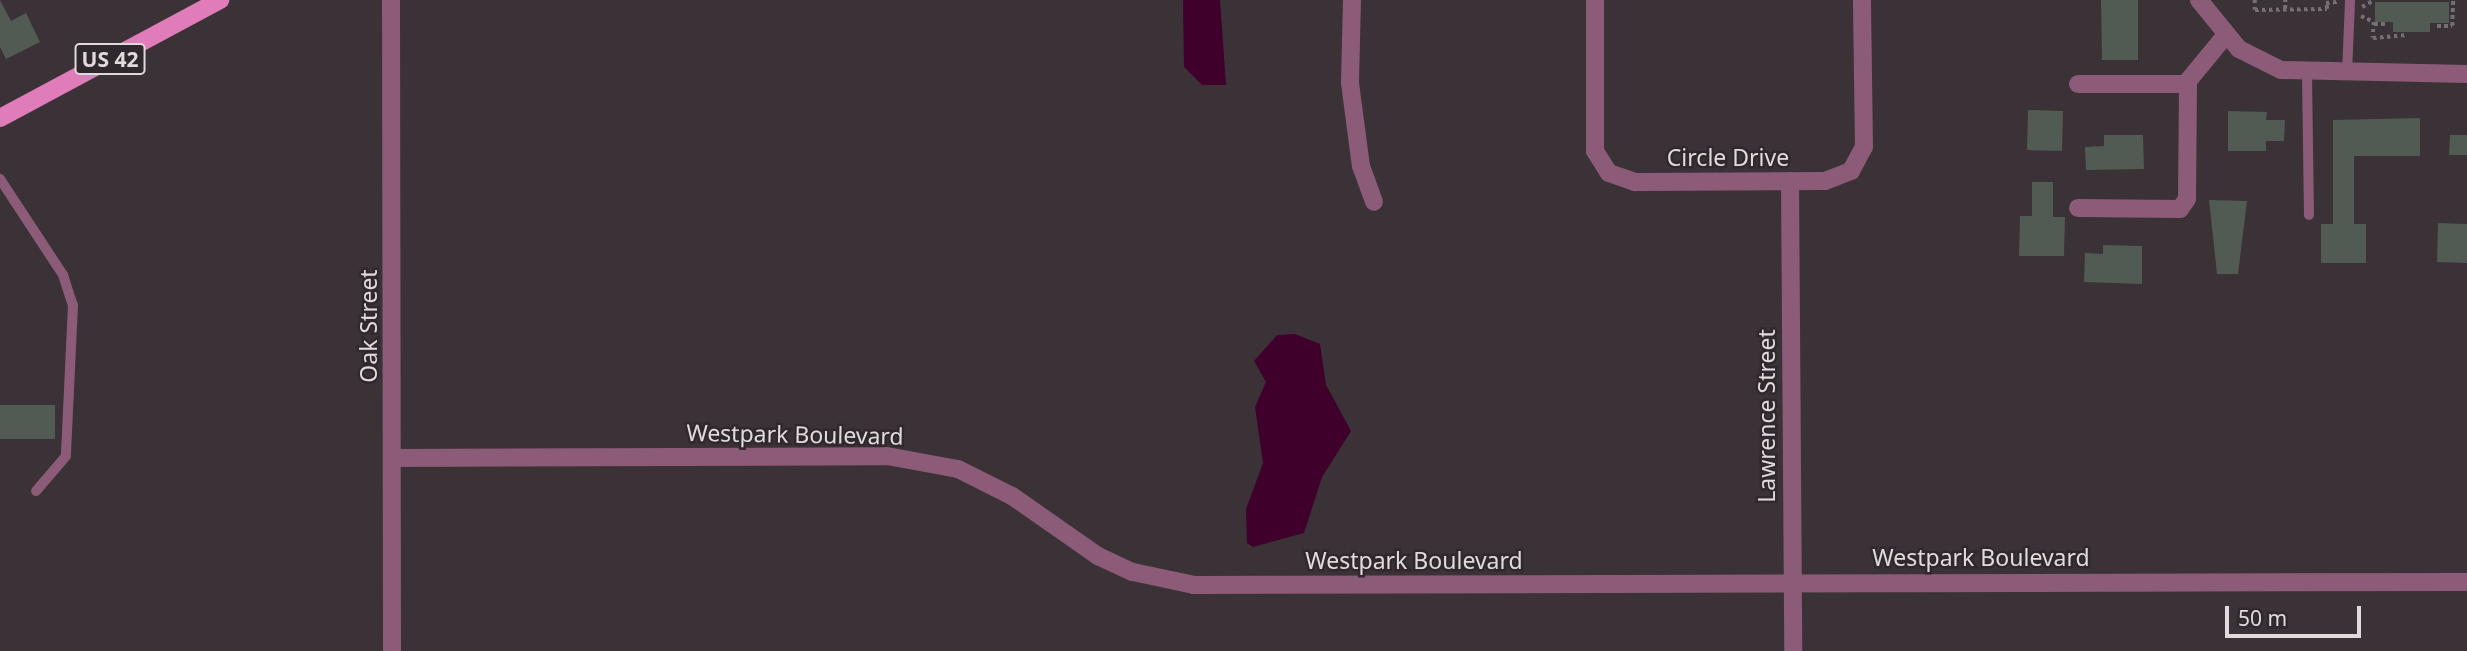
<!DOCTYPE html>
<style>
body{margin:0}
#map{position:relative;width:2467px;height:651px;overflow:hidden;background:#3a3236;font-family:"Noto Sans",sans-serif}
div>[style]{position:absolute}
.water>*{inset:0;background:#3f002c}
.building>*{inset:0;background:#525a54}
.path>*{height:3.5px;margin-top:-1.75px;transform-origin:0;background:repeating-linear-gradient(90deg,#766f72 0 3.5px,transparent 0 7px)}
.lane>*{height:10px;margin:-5px;padding:0 5px;transform-origin:5px;border-radius:5px;background:#8c5b77}
.street>*{height:18px;margin:-9px;padding:0 9px;transform-origin:9px;border-radius:9px;background:#8c5b77}
.primary>*{height:18px;margin:-9px;padding:0 9px;transform-origin:9px;border-radius:9px;background:#e07cb9}
span{translate:-50% -50%;white-space:nowrap;text-align:center;line-height:1.15;-webkit-text-stroke:5px #30282c;paint-order:stroke}
.shield-label span{padding:2px 5px;background:#30282c;border:2px solid;border-radius:5px;-webkit-text-stroke-width:0}
.shield-label{font-size:21px;color:#e0dadd;font-weight:700}
.street-label{font-size:23px;color:#e0dadd}
.scale{position:absolute;left:2225px;top:606px;width:136px;height:32px;box-sizing:border-box;border:4px solid #e0dadd;border-top:0;padding-left:9px;font-size:21px;line-height:24px;white-space:nowrap;color:#e0dadd;-webkit-text-stroke:5px #30282c;paint-order:stroke}
</style>
<div id="map">
<div class="water">
<div style="clip-path:polygon(1183px 0,1220px 0,1226px 85px,1202px 85px,1184px 67px)"></div>
<div style="clip-path:polygon(1277px 335px,1295px 334px,1320px 344px,1326px 385px,1351px 431px,1322px 477px,1304px 533px,1253px 547px,1247px 543px,1246px 509px,1263px 463px,1255px 407px,1266px 382px,1254px 361px)"></div>
</div>
<div class="building">
<div style="clip-path:polygon(0 0,11px 21px,26px 13px,40px 42px,6px 59px,0 47px)"></div>
<div style="clip-path:polygon(2101px 0,2138px 0,2138px 60px,2102px 60px)"></div>
<div style="clip-path:polygon(2375px 2px,2449px 2px,2449px 23px,2430px 23px,2430px 32px,2393px 32px,2393px 22px,2375px 22px)"></div>
<div style="clip-path:polygon(2028px 110px,2063px 111px,2062px 151px,2027px 150px)"></div>
<div style="clip-path:polygon(2228px 111px,2267px 112px,2266px 120px,2285px 120px,2284px 141px,2266px 141px,2266px 151px,2228px 151px)"></div>
<div style="clip-path:polygon(2420px 118px,2420px 156px,2354px 156px,2354px 224px,2366px 224px,2366px 263px,2321px 263px,2321px 224px,2333px 224px,2333px 120px)"></div>
<div style="clip-path:polygon(2104px 135px,2143px 135px,2144px 169px,2086px 170px,2085px 147px,2104px 146px)"></div>
<div style="clip-path:polygon(2450px 135px,2467px 135px,2467px 155px,2449px 155px)"></div>
<div style="clip-path:polygon(2032px 182px,2053px 182px,2053px 217px,2065px 217px,2064px 256px,2019px 256px,2020px 216px,2032px 216px)"></div>
<div style="clip-path:polygon(2209px 200px,2247px 201px,2238px 274px,2217px 274px)"></div>
<div style="clip-path:polygon(2438px 223px,2467px 224px,2467px 263px,2437px 262px)"></div>
<div style="clip-path:polygon(2103px 245px,2142px 246px,2142px 284px,2084px 282px,2085px 253px,2103px 254px)"></div>
<div style="clip-path:polygon(0 405px,55px 405px,55px 439px,0 439px)"></div>
</div>
<div class="path">
<div style="left:2255px;top:0;width:10px;rotate:90deg"></div>
<div style="left:2255px;top:10px;width:72px;rotate:-0.8deg"></div>
<div style="left:2327px;top:9px;width:6px;rotate:-99deg"></div>
<div style="left:2326px;top:3px;width:11px;rotate:-5deg"></div>
<div style="left:2362px;top:7px;width:14px;rotate:-30deg"></div>
<div style="left:2285px;top:9px;width:9px;rotate:-90deg"></div>
<div style="left:2361px;top:16px;width:14px;rotate:25deg"></div>
<div style="left:2374px;top:22px;width:16px;rotate:94deg"></div>
<div style="left:2373px;top:38px;width:34px;rotate:-5deg"></div>
<div style="left:2374px;top:24px;width:13px"></div>
<div style="left:2437px;top:26px;width:15px"></div>
<div style="left:2452px;top:26px;width:26px;rotate:-88deg"></div>
</div>
<div class="lane">
<div style="left:2347px;top:73px;width:73px;rotate:-87.6deg"></div>
<div style="left:2307px;top:74px;width:141px;rotate:89.2deg"></div>
<div style="left:0;top:179px;width:115px;rotate:56.7deg"></div>
<div style="left:63px;top:275px;width:32px;rotate:72deg"></div>
<div style="left:73px;top:305px;width:151px;rotate:92.7deg"></div>
<div style="left:66px;top:456px;width:46px;rotate:130.6deg"></div>
</div>
<div class="street">
<div style="left:391px;top:0;width:651px;rotate:89.91deg"></div>
<div style="left:1352px;top:0;width:83px;rotate:91.4deg"></div>
<div style="left:1350px;top:83px;width:84px;rotate:82.5deg"></div>
<div style="left:1361px;top:166px;width:38px;rotate:70deg"></div>
<div style="left:1595px;top:0;width:151px;rotate:90deg"></div>
<div style="left:1595px;top:151px;width:26px;rotate:58deg"></div>
<div style="left:1609px;top:173px;width:28px;rotate:19deg"></div>
<div style="left:1635px;top:182px;width:190px;rotate:-0.3deg"></div>
<div style="left:1825px;top:181px;width:28px;rotate:-21deg"></div>
<div style="left:1851px;top:171px;width:27px;rotate:-62deg"></div>
<div style="left:1864px;top:147px;width:147px;rotate:-90.8deg"></div>
<div style="left:2199px;top:0;width:63px;rotate:50.8deg"></div>
<div style="left:2239px;top:49px;width:47px;rotate:26.6deg"></div>
<div style="left:2281px;top:70px;width:186px;rotate:1.2deg"></div>
<div style="left:2078px;top:84px;width:110px"></div>
<div style="left:1790px;top:181px;width:470px;rotate:89.6deg"></div>
<div style="left:2078px;top:208px;width:102px;rotate:0.6deg"></div>
<div style="left:2180px;top:209px;width:12px;rotate:-55deg"></div>
<div style="left:2187px;top:199px;width:118px;rotate:-89.5deg"></div>
<div style="left:2188px;top:81px;width:58px;rotate:-50.6deg"></div>
<div style="left:393px;top:458px;width:494px;rotate:-0.2deg"></div>
<div style="left:887px;top:456px;width:72px;rotate:10.4deg"></div>
<div style="left:958px;top:469px;width:60px;rotate:26.6deg"></div>
<div style="left:1012px;top:496px;width:105px;rotate:34.9deg"></div>
<div style="left:1098px;top:556px;width:38px;rotate:25deg"></div>
<div style="left:1133px;top:572px;width:62px;rotate:12deg"></div>
<div style="left:1194px;top:585px;width:1273px;rotate:-0.14deg"></div>
</div>
<div class="primary">
<div style="left:0;top:118px;width:250px;rotate:-28.2deg"></div>
</div>
<div class="shield-label">
<span style="left:110px;top:59px">US 42</span>
</div>
<div class="street-label">
<span style="left:1728px;top:157px">Circle Drive</span>
<span style="left:368px;top:326px;rotate:-90deg">Oak Street</span>
<span style="left:1766px;top:416px;rotate:-90deg">Lawrence Street</span>
<span style="left:795px;top:434px;rotate:1deg">Westpark Boulevard</span>
<span style="left:1981px;top:557px">Westpark Boulevard</span>
<span style="left:1414px;top:560px">Westpark Boulevard</span>
</div>
<div class="scale">50 m</div>
</div>
